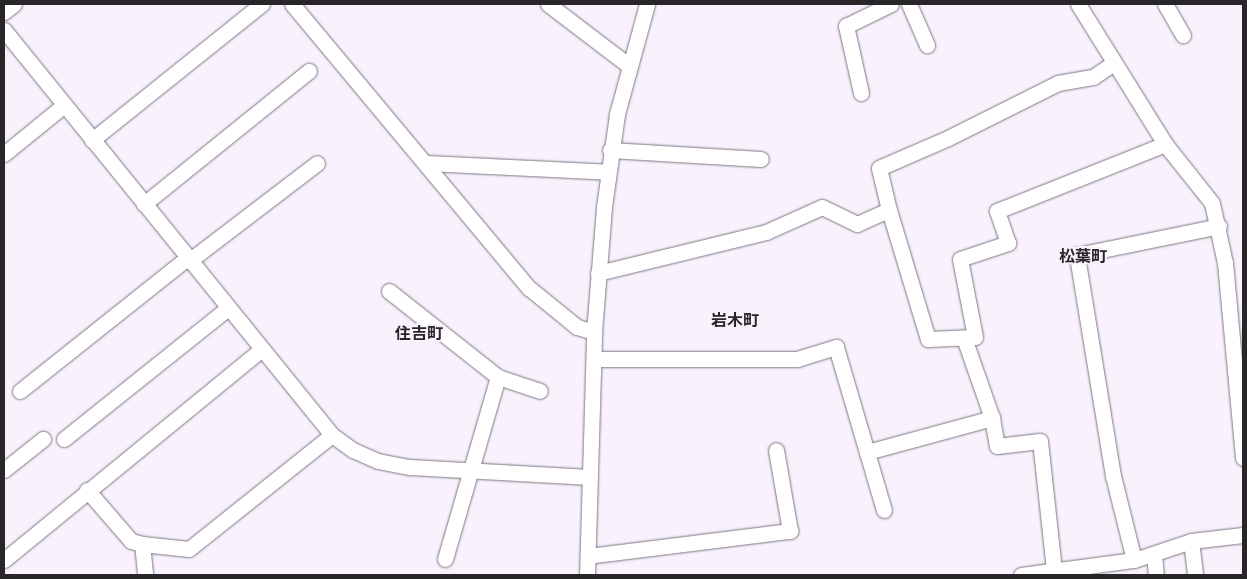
<!DOCTYPE html>
<meta charset="utf-8">
<style>
body{margin:0}
#map{position:relative;width:1247px;height:579px;overflow:hidden;background:#f9f2fd;font-family:"Varela Round","Noto Sans JP",sans-serif}
div>[style]{position:absolute}
.roads{filter:drop-shadow(0 0 1px #7c7680) drop-shadow(0 0 1px #7c7680)}
.minor>*{height:15px;margin:-7.5px;padding:0 7.5px;transform-origin:7.5px;border-radius:7.5px;background:#fff}
span{translate:-50% -50%;white-space:nowrap;text-align:center;line-height:1.15;-webkit-text-stroke:4px #f9f2fd;paint-order:stroke}
.quarter-label{font-size:16px;color:#29262a;font-weight:700}
.frame{position:absolute;inset:0;border:5px solid #29262a;pointer-events:none}
</style>
<div id="map">
<div class="roads">
<div class="minor">
<div style="left:292px;top:4px;width:370px;rotate:50.2deg"></div>
<div style="left:529px;top:288px;width:62px;rotate:39.1deg"></div>
<div style="left:577px;top:327px;width:18px;rotate:16deg"></div>
<div style="left:548px;top:4px;width:101px;rotate:37.3deg"></div>
<div style="left:909px;top:4px;width:45px;rotate:66.3deg"></div>
<div style="left:1078px;top:4px;width:165px;rotate:58.1deg"></div>
<div style="left:1165px;top:144px;width:75px;rotate:51.5deg"></div>
<div style="left:1212px;top:203px;width:61px;rotate:77.8deg"></div>
<div style="left:1225px;top:263px;width:196px;rotate:84.7deg"></div>
<div style="left:1165px;top:4px;width:36px;rotate:60deg"></div>
<div style="left:4px;top:12px;width:13px;rotate:-39deg"></div>
<div style="left:4px;top:30px;width:521px;rotate:51deg"></div>
<div style="left:332px;top:435px;width:26px;rotate:36deg"></div>
<div style="left:353px;top:450px;width:27px;rotate:24deg"></div>
<div style="left:378px;top:461px;width:33px;rotate:11deg"></div>
<div style="left:410px;top:467px;width:180px;rotate:3.2deg"></div>
<div style="left:861px;top:93px;width:69px;rotate:-102.6deg"></div>
<div style="left:846px;top:26px;width:50px;rotate:-26.1deg"></div>
<div style="left:92px;top:140px;width:218px;rotate:-38.7deg"></div>
<div style="left:610px;top:150px;width:151px;rotate:3.4deg"></div>
<div style="left:4px;top:154px;width:77px;rotate:-39.2deg"></div>
<div style="left:427px;top:163px;width:181px;rotate:2.8deg"></div>
<div style="left:144px;top:204px;width:212px;rotate:-38.9deg"></div>
<div style="left:889px;top:210px;width:135px;rotate:73.2deg"></div>
<div style="left:928px;top:339px;width:47px;rotate:-2.4deg"></div>
<div style="left:975px;top:337px;width:79px;rotate:-100.9deg"></div>
<div style="left:960px;top:259px;width:51px;rotate:-18.4deg"></div>
<div style="left:1008px;top:243px;width:34px;rotate:-109deg"></div>
<div style="left:997px;top:211px;width:181px;rotate:-21.7deg"></div>
<div style="left:189px;top:261px;width:161px;rotate:-37.4deg"></div>
<div style="left:598px;top:273px;width:173px;rotate:-13.7deg"></div>
<div style="left:766px;top:232px;width:61px;rotate:-24.1deg"></div>
<div style="left:822px;top:207px;width:39px;rotate:26deg"></div>
<div style="left:857px;top:224px;width:35px;rotate:-24deg"></div>
<div style="left:889px;top:210px;width:43px;rotate:-103.4deg"></div>
<div style="left:879px;top:168px;width:75px;rotate:-23.5deg"></div>
<div style="left:948px;top:138px;width:123px;rotate:-26.6deg"></div>
<div style="left:1058px;top:83px;width:36px;rotate:-10deg"></div>
<div style="left:1093px;top:77px;width:25px;rotate:-34deg"></div>
<div style="left:389px;top:291px;width:139px;rotate:38.3deg"></div>
<div style="left:498px;top:377px;width:44px;rotate:18.4deg"></div>
<div style="left:964px;top:338px;width:85px;rotate:70.7deg"></div>
<div style="left:992px;top:418px;width:28px;rotate:80deg"></div>
<div style="left:997px;top:446px;width:43px;rotate:-6.6deg"></div>
<div style="left:1040px;top:441px;width:129px;rotate:83.8deg"></div>
<div style="left:594px;top:359px;width:203px"></div>
<div style="left:797px;top:359px;width:41px;rotate:-17.1deg"></div>
<div style="left:836px;top:347px;width:170px;rotate:73.6deg"></div>
<div style="left:20px;top:391px;width:213px;rotate:-38.5deg"></div>
<div style="left:64px;top:439px;width:210px;rotate:-38.6deg"></div>
<div style="left:867px;top:452px;width:130px;rotate:-15.2deg"></div>
<div style="left:4px;top:470px;width:50px;rotate:-38.5deg"></div>
<div style="left:87px;top:490px;width:67px;rotate:49.2deg"></div>
<div style="left:131px;top:541px;width:11px;rotate:15deg"></div>
<div style="left:142px;top:544px;width:31px;rotate:84deg"></div>
<div style="left:1191px;top:541px;width:34px;rotate:83deg"></div>
<div style="left:142px;top:544px;width:47px;rotate:6.1deg"></div>
<div style="left:189px;top:549px;width:183px;rotate:-38.6deg"></div>
<div style="left:1154px;top:554px;width:21px;rotate:85deg"></div>
<div style="left:588px;top:556px;width:204px;rotate:-7.1deg"></div>
<div style="left:790px;top:531px;width:82px;rotate:-99.8deg"></div>
<div style="left:445px;top:559px;width:190px;rotate:-73.8deg"></div>
<div style="left:4px;top:560px;width:332px;rotate:-39.3deg"></div>
<div style="left:1134px;top:560px;width:87px;rotate:-104deg"></div>
<div style="left:1113px;top:476px;width:224px;rotate:-99.3deg"></div>
<div style="left:1077px;top:255px;width:145px;rotate:-11.5deg"></div>
<div style="left:587px;top:575px;width:243px;rotate:-88.3deg"></div>
<div style="left:594px;top:332px;width:125px;rotate:-85.4deg"></div>
<div style="left:604px;top:207px;width:94px;rotate:-82deg"></div>
<div style="left:617px;top:114px;width:114px;rotate:-74.7deg"></div>
<div style="left:1021px;top:575px;width:114px;rotate:-7.6deg"></div>
<div style="left:1134px;top:560px;width:60px;rotate:-18.4deg"></div>
<div style="left:1191px;top:541px;width:52px;rotate:-6.6deg"></div>
</div>
</div>
<div class="quarter-label">
<span style="left:1083px;top:257px">松葉町</span>
<span style="left:735px;top:321px">岩木町</span>
<span style="left:419px;top:334px">住吉町</span>
</div>
<div class="frame"></div>
</div>
